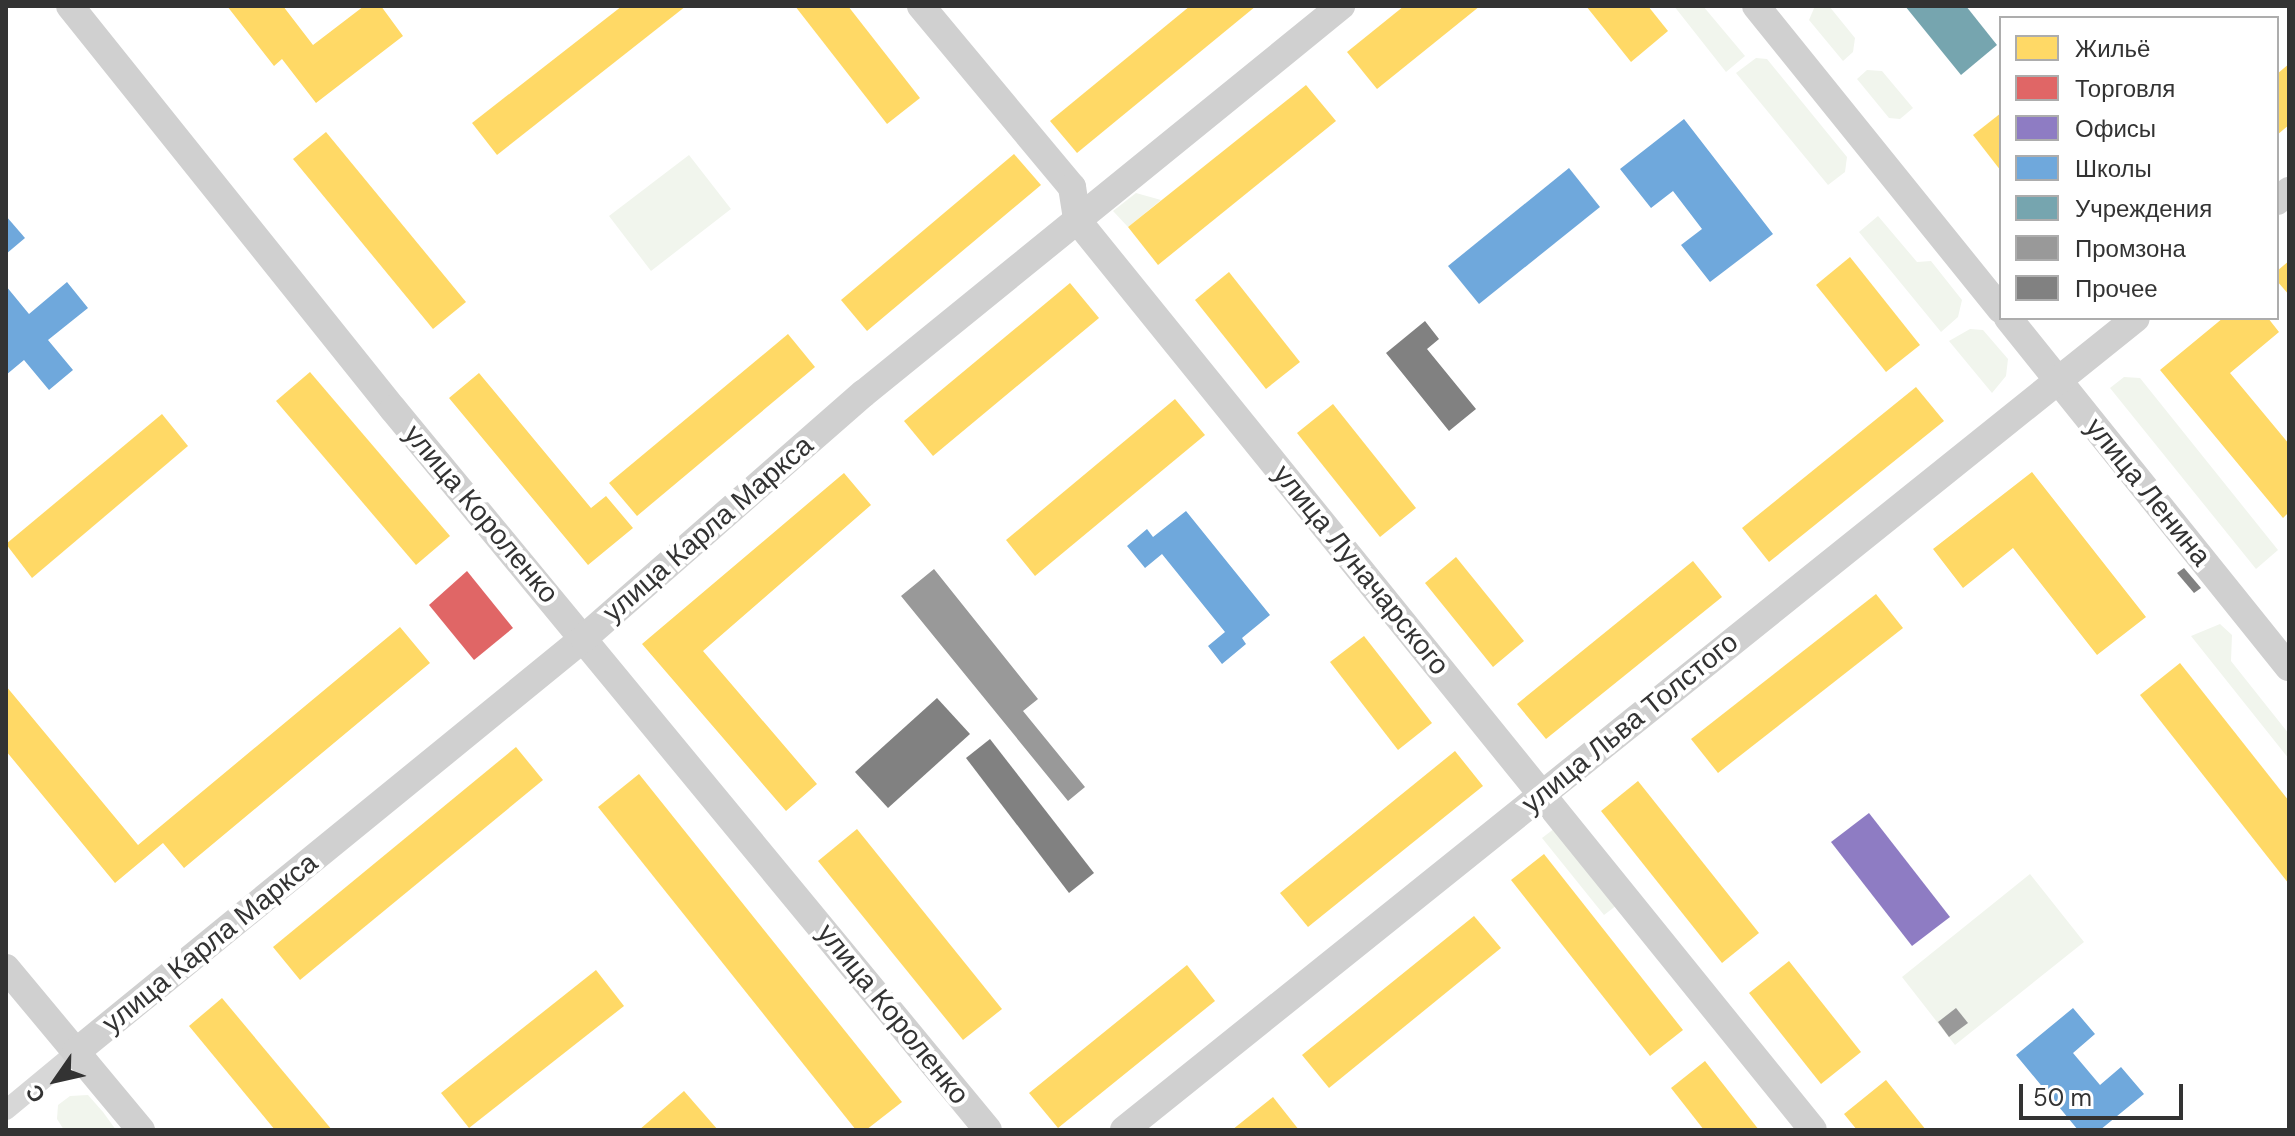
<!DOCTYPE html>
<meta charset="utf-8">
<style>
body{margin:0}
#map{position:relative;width:2295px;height:1136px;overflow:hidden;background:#fff;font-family:"DM Sans",sans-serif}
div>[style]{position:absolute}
.green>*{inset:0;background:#f1f5ed}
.homes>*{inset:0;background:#ffd966}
.shops>*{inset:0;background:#e06666}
.offices>*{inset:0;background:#8e7cc3}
.schools>*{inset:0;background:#6fa8dc}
.public>*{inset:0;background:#76a5af}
.industry>*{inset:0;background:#999}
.building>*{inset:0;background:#818181}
.street>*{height:20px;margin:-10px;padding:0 10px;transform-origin:10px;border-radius:10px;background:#d7d7d7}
.secondary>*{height:28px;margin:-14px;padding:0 14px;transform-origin:14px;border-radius:14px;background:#d0d0d0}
span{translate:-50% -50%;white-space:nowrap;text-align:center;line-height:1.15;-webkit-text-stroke:8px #fff;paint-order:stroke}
.street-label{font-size:28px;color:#333}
.frame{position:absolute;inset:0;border:8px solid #333;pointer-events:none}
.legend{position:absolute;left:1999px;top:16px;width:280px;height:304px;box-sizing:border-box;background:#fff;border:2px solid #adadad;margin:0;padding:10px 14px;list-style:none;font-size:24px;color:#333}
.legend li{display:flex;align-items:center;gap:16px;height:40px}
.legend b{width:40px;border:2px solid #adadad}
.north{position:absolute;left:16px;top:1040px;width:80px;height:80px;-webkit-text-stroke:6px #fff;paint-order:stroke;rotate:236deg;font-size:22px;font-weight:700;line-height:32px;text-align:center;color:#333}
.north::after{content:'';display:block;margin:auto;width:28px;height:36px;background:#333;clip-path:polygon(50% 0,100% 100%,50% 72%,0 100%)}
.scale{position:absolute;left:2019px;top:1084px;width:164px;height:36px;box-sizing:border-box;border:4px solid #333;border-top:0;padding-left:10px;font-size:24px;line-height:28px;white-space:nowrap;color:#333;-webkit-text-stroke:6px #fff;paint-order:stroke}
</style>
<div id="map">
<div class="green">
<div style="clip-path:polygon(1674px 6px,1703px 6px,1745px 56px,1726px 72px)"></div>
<div style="clip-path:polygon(1815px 6px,1829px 6px,1855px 38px,1853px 52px,1843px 61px,1809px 20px)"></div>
<div style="clip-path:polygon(1756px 58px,1767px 59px,1847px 157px,1845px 172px,1828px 185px,1736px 73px)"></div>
<div style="clip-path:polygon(1867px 70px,1882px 71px,1913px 108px,1900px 119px,1889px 118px,1857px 79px)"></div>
<div style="clip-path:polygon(689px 155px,731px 209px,651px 271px,609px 216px)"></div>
<div style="clip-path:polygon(1136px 193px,1161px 200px,1128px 227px,1113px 211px)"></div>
<div style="clip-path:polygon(1878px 216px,1917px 262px,1931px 261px,1962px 300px,1958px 317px,1941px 332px,1859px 232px)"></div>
<div style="clip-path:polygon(1970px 329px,1983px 330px,2008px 359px,2006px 376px,1992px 393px,1949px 341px)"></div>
<div style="clip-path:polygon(2124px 377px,2140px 378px,2278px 550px,2256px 569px,2110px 388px)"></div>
<div style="clip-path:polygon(2220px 624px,2232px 635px,2231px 661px,2289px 734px,2289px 759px,2191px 636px)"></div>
<div style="clip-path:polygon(1559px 825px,1621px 902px,1604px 915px,1542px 838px)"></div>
<div style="clip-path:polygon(2030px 874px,2084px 942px,1955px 1045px,1902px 977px)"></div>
<div style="clip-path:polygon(88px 1095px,103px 1112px,116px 1130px,64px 1130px,57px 1119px,58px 1105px,70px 1096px)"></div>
</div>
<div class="homes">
<div style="clip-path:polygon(227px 6px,283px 6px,313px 45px,364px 6px,381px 6px,403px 36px,316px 103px,282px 59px,274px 66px)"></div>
<div style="clip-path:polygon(622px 6px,686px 6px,497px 155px,472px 123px)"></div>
<div style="clip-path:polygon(795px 6px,848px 6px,920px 98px,887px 124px)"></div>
<div style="clip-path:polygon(1190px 6px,1256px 6px,1077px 153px,1050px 121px)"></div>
<div style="clip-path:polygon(1404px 6px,1480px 6px,1377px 89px,1347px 52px)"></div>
<div style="clip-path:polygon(1586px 6px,1648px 6px,1668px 31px,1631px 62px)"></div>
<div style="clip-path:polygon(2289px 64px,2289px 125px,2277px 135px,2277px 74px)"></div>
<div style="clip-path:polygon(1306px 85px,1336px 121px,1158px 265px,1128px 227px)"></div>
<div style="clip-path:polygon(2001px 113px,2001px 171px,1973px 135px)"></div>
<div style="clip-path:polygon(326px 132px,466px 302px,433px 329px,293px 159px)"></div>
<div style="clip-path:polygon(1014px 154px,1041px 185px,867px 331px,841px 300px)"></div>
<div style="clip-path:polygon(1850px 257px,1920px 345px,1886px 372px,1816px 285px)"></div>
<div style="clip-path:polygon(2289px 261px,2289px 295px,2277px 281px,2277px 271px)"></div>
<div style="clip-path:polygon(1229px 272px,1300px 362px,1266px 389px,1195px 300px)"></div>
<div style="clip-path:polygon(1070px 283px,1099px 318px,933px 456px,904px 421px)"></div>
<div style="clip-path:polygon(2223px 318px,2268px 318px,2279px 332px,2230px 373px,2289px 444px,2289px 512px,2283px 518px,2160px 370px)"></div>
<div style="clip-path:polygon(788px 334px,815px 367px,637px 516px,609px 483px)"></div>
<div style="clip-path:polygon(310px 372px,450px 536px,416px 565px,276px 401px)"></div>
<div style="clip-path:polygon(479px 373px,591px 508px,606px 496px,633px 528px,588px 565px,449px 398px)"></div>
<div style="clip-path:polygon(1916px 387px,1944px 421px,1769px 562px,1742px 528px)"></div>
<div style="clip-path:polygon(1175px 399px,1205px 435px,1035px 576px,1006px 540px)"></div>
<div style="clip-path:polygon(1333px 404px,1416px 508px,1380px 537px,1297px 433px)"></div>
<div style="clip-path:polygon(162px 414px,188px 446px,32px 578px,6px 544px)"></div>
<div style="clip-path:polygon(2032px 472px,2146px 617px,2097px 655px,2013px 548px,1963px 588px,1933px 549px)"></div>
<div style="clip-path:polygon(844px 473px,871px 505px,703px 651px,817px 784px,786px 811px,642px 644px)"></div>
<div style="clip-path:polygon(1456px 557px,1524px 641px,1493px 667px,1425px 583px)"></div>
<div style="clip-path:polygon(1693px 561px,1722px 597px,1546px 739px,1517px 704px)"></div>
<div style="clip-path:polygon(1876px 594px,1903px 628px,1718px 773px,1691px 739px)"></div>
<div style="clip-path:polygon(400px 627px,430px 663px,184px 868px,163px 843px,115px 883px,6px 751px,6px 686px,138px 845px)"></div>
<div style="clip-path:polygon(1364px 636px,1432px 723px,1398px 750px,1330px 662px)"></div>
<div style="clip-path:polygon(2180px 663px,2289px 801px,2289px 884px,2140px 695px)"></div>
<div style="clip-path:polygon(516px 747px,543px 780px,300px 980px,273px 947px)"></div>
<div style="clip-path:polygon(1455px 751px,1483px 786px,1308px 927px,1280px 893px)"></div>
<div style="clip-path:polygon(639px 774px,902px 1102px,866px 1130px,856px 1130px,598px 807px)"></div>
<div style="clip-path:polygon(1638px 781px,1759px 933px,1722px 963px,1601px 811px)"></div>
<div style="clip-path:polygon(857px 829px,1002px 1009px,963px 1040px,818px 861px)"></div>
<div style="clip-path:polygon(1544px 854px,1683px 1030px,1650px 1056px,1511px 880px)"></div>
<div style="clip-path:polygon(1474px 916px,1501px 948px,1329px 1088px,1302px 1055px)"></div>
<div style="clip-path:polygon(1789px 961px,1861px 1052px,1821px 1084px,1749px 993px)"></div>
<div style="clip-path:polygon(1187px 965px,1215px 1001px,1058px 1128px,1029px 1093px)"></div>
<div style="clip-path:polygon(596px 970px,624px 1006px,469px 1128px,441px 1093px)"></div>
<div style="clip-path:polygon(222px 998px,332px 1130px,275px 1130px,189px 1026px)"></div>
<div style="clip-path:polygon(1705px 1061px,1759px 1130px,1704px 1130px,1671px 1088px)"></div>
<div style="clip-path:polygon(1886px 1080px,1926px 1130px,1857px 1130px,1844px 1114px)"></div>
<div style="clip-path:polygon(684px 1091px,718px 1130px,639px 1130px)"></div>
<div style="clip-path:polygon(1273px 1097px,1299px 1130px,1232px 1130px)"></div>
</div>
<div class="shops">
<div style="clip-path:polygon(467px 571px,513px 628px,474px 660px,429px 605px)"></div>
</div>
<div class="offices">
<div style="clip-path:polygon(1869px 813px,1950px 917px,1912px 946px,1831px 842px)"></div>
</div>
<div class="schools">
<div style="clip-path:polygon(1684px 119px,1773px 234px,1710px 282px,1681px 245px,1702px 229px,1673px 191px,1651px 208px,1620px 169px)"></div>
<div style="clip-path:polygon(1569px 168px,1600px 207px,1479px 304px,1448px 266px)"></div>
<div style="clip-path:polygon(6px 216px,25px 238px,6px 254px)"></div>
<div style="clip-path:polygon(67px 282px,88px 308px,48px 340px,73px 370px,49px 390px,24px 360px,6px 375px,6px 286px,29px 314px)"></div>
<div style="clip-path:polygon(1186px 511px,1270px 615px,1242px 638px,1246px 644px,1222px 664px,1208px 646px,1225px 632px,1162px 554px,1145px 568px,1127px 546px,1147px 529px,1153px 537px)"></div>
<div style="clip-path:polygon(2073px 1008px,2095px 1034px,2073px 1053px,2100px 1085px,2121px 1067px,2144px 1094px,2100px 1130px,2078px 1130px,2016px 1055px)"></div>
</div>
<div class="public">
<div style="clip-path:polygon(1905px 6px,1966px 6px,1997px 45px,1961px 75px)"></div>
</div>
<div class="industry">
<div style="clip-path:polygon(934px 569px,1038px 699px,1023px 711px,1085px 787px,1068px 801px,901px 596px)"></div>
<div style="clip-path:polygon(1956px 1008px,1968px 1023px,1949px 1037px,1938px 1022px)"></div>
</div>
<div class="building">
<div style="clip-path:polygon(1425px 321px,1439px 339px,1427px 349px,1476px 409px,1449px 431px,1386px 353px)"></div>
<div style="clip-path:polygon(2184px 568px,2201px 588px,2194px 593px,2177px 573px)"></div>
<div style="clip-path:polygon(937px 698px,970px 734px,888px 808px,855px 772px)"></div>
<div style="clip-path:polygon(990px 739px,1094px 873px,1069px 893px,966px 758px)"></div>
</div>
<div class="street">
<div style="left:6px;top:1110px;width:91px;rotate:-39.6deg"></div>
</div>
<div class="secondary">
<div style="left:70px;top:6px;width:516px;rotate:51.29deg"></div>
<div style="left:393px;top:409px;width:935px;rotate:50.47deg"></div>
<div style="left:921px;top:6px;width:236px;rotate:50.2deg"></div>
<div style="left:1072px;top:187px;width:33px;rotate:81deg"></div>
<div style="left:1077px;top:220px;width:1170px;rotate:51.03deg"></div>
<div style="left:1756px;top:6px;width:390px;rotate:51.1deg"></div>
<div style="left:2277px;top:201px;width:16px;rotate:-40deg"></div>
<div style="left:2008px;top:318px;width:448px;rotate:51.2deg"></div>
<div style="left:6px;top:968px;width:211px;rotate:50.2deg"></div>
<div style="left:76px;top:1052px;width:655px;rotate:-39.18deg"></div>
<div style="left:584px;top:638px;width:371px;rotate:-41.2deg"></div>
<div style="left:863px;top:394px;width:616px;rotate:-39.07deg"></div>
<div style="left:1124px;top:1130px;width:1297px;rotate:-38.74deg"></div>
</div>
<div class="street-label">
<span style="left:2148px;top:492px;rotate:51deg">улица Ленина</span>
<span style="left:481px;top:514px;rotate:50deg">улица Короленко</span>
<span style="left:708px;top:529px;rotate:-41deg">улица Карла Маркса</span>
<span style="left:1361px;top:570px;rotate:51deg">улица Луначарского</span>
<span style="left:1630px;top:723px;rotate:-39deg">улица Льва Толстого</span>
<span style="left:210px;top:943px;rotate:-39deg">улица Карла Маркса</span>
<span style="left:893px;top:1014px;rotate:51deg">улица Короленко</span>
</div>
<div class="frame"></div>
<ul class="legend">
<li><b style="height:22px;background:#ffd966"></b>Жильё</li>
<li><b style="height:22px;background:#e06666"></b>Торговля</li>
<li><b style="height:22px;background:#8e7cc3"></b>Офисы</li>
<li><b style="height:22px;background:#6fa8dc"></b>Школы</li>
<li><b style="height:22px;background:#76a5af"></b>Учреждения</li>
<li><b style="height:22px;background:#999"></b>Промзона</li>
<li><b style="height:22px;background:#818181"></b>Прочее</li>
</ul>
<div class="north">С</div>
<div class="scale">50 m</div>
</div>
